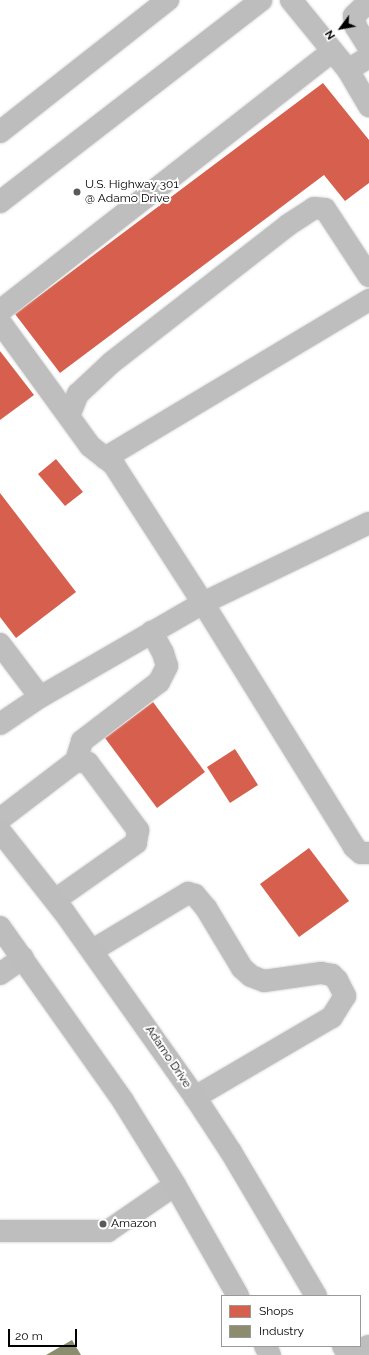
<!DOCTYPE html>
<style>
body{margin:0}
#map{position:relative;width:369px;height:1355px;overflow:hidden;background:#fff;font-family:Raleway,sans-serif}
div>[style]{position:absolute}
.shops>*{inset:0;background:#d6604d}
.industry>*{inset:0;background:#8c8c6e}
.roads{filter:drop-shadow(0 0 1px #dbdbdb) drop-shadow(0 0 1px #dbdbdb)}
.minor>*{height:22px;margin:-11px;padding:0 11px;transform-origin:11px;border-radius:11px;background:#bebebe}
.major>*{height:22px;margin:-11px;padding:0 11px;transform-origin:11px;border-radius:11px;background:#bdbdbd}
.dots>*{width:11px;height:11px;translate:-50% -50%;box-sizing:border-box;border:2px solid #fff;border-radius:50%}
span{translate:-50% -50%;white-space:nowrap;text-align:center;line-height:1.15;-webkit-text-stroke:4px #fff;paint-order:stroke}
.poi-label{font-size:12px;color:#000}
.left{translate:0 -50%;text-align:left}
.street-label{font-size:12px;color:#000}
.legend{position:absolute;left:221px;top:1295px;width:140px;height:52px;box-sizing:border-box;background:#fff;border:1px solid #999;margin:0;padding:5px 7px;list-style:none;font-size:12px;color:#000}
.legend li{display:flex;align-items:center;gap:8px;height:20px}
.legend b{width:20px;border:1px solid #999}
.north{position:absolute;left:321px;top:8px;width:40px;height:40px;-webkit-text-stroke:3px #fff;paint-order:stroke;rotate:238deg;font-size:11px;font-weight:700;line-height:16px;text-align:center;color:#000}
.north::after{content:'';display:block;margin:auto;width:14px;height:18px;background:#000;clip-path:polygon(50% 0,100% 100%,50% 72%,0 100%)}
.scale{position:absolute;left:8px;top:1329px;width:69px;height:18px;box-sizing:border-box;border:2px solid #000;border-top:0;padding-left:5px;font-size:12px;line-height:14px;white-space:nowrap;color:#000;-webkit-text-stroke:3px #fff;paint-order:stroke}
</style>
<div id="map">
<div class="shops">
<div style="clip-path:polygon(323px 83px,369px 140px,369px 183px,345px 201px,324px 175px,60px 373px,15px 314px)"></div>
<div style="clip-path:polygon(0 351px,34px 395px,0 420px)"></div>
<div style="clip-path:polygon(56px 459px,83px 492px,65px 506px,38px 474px)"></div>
<div style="clip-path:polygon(0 493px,76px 592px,16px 638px,0 617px)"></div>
<div style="clip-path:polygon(153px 702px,205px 772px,157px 808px,105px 738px)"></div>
<div style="clip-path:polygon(235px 749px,258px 785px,230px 803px,207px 767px)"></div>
<div style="clip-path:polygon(309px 848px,349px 901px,299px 937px,260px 884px)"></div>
</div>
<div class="industry">
<div style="clip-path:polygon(72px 1340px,81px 1355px,46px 1355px)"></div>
</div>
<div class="roads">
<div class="minor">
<div style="left:291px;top:0;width:90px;rotate:50.8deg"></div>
<div style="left:348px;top:70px;width:25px;rotate:-32deg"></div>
<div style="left:369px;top:1px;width:21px;rotate:135deg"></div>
<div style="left:354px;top:16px;width:11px;rotate:80deg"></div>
<div style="left:356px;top:27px;width:25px;rotate:58deg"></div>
<div style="left:348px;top:70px;width:42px;rotate:59.7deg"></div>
<div style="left:0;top:311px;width:422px;rotate:-38deg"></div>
<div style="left:0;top:322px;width:153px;rotate:54deg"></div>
<div style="left:90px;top:446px;width:31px;rotate:38deg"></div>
<div style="left:114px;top:465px;width:164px;rotate:57.2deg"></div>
<div style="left:203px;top:603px;width:188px;rotate:150deg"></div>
<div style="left:69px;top:416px;width:24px;rotate:-68deg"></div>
<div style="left:78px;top:394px;width:45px;rotate:-43.2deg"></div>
<div style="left:111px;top:363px;width:224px;rotate:-37.9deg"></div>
<div style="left:288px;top:225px;width:31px;rotate:-33deg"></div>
<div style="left:314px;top:208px;width:11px;rotate:5deg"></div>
<div style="left:325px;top:209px;width:80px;rotate:56.7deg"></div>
<div style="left:105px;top:458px;width:308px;rotate:-30.9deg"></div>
<div style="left:369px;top:523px;width:184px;rotate:154.3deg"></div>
<div style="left:203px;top:603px;width:287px;rotate:58.2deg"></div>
<div style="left:354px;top:847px;width:9px;rotate:41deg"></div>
<div style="left:361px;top:853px;width:8px"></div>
<div style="left:0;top:644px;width:66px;rotate:53deg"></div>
<div style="left:40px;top:697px;width:48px;rotate:146deg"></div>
<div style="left:76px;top:761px;width:21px;rotate:-73deg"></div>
<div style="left:82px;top:741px;width:97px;rotate:-37.5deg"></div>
<div style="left:159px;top:682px;width:18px;rotate:-63deg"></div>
<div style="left:167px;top:666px;width:14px;rotate:-107deg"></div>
<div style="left:163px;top:653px;width:24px;rotate:-118deg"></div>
<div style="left:0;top:819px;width:96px;rotate:-37.3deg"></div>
<div style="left:76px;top:761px;width:12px;rotate:9deg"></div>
<div style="left:88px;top:763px;width:84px;rotate:53.3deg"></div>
<div style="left:138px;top:830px;width:13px;rotate:99deg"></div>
<div style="left:136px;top:843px;width:99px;rotate:144.9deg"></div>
<div style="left:93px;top:950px;width:111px;rotate:-31deg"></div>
<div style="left:188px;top:893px;width:7px;rotate:16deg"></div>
<div style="left:195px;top:895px;width:17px;rotate:50deg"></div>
<div style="left:206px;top:908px;width:70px;rotate:59deg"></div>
<div style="left:242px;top:968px;width:12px;rotate:42deg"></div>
<div style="left:251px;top:976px;width:14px;rotate:21deg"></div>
<div style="left:264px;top:981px;width:58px;rotate:-8deg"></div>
<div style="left:321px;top:973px;width:11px;rotate:10deg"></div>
<div style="left:332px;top:975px;width:7px;rotate:45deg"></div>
<div style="left:337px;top:980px;width:18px;rotate:63deg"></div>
<div style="left:345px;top:996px;width:25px;rotate:122deg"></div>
<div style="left:332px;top:1017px;width:159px;rotate:149.7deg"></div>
<div style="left:0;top:974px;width:28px;rotate:-35deg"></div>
<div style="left:0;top:1231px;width:108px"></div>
<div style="left:108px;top:1231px;width:81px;rotate:-34.5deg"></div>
<div style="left:351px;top:1355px;width:20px;rotate:-27deg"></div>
</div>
<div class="major">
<div style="left:0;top:132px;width:214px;rotate:-38.2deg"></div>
<div style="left:0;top:202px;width:330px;rotate:-37.7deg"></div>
<div style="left:0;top:831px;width:103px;rotate:51.7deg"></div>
<div style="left:64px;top:912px;width:227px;rotate:54.7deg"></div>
<div style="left:195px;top:1097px;width:66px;rotate:56.8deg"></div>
<div style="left:231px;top:1152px;width:167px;rotate:59.4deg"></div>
<div style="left:0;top:927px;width:213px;rotate:54.7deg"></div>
<div style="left:123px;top:1101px;width:99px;rotate:58.2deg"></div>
<div style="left:175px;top:1185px;width:128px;rotate:60.4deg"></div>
<div style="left:265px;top:1346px;width:10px;rotate:61deg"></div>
<div style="left:343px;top:1346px;width:10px;rotate:61deg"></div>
</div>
</div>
<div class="dots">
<div style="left:77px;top:192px;background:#595959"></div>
<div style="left:103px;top:1224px;background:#595959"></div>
</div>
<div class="poi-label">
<span class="left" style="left:85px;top:192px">U.S. Highway 301<br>@ Adamo Drive</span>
<span class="left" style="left:111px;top:1224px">Amazon</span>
</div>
<div class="street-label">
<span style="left:168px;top:1057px;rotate:56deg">Adamo Drive</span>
</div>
<ul class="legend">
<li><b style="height:11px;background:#d6604d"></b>Shops</li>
<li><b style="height:11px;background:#8c8c6e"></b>Industry</li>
</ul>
<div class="north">N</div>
<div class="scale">20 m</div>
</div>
